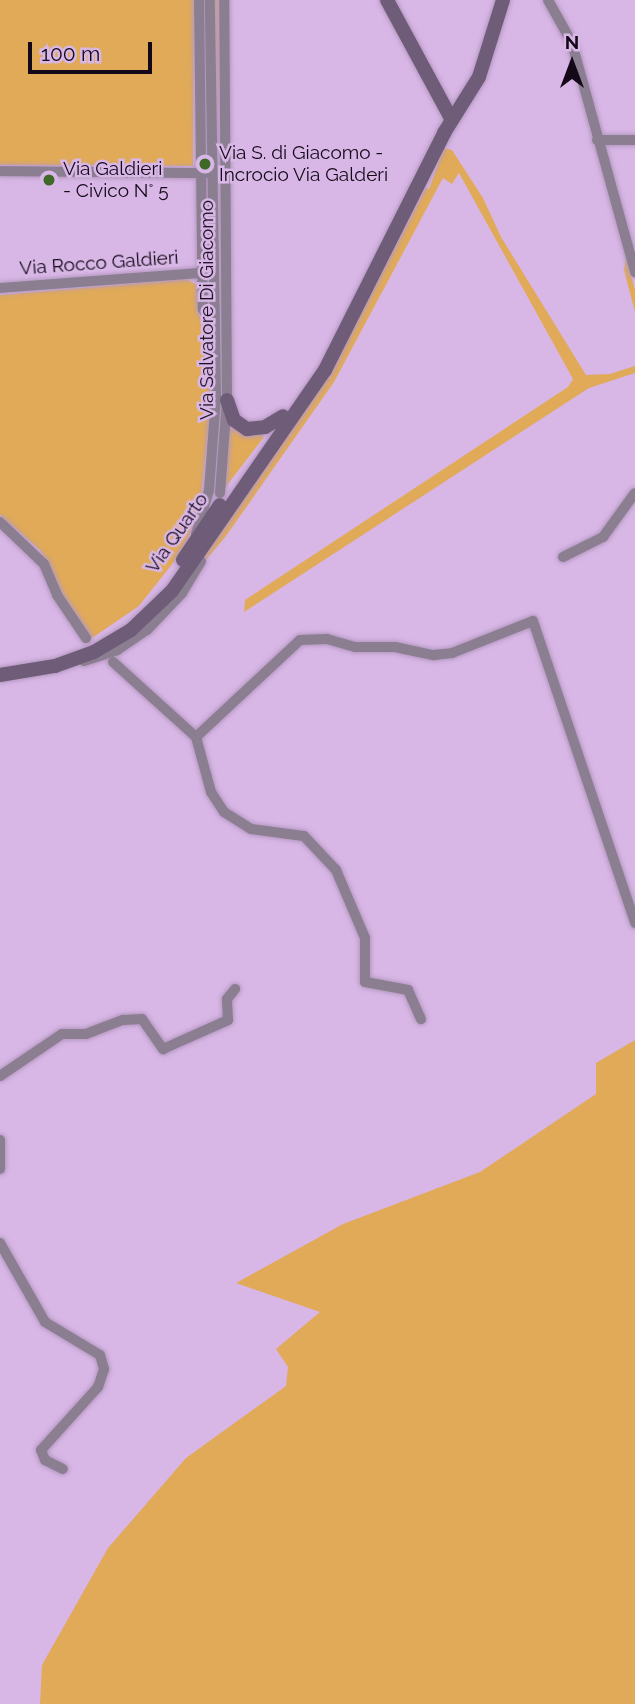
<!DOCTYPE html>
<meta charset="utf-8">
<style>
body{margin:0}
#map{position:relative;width:635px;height:1704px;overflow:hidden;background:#d8b7e6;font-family:Raleway,sans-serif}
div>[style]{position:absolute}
.green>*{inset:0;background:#e0aa59}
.roads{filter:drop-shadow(0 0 2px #b598c1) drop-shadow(0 0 2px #b598c1)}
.street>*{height:10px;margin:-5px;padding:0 5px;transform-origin:5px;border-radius:5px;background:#8b7e91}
.secondary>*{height:14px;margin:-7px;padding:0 7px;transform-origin:7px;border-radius:7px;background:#6f5c78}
.dots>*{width:19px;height:19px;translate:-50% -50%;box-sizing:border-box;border:4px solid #d8b7e6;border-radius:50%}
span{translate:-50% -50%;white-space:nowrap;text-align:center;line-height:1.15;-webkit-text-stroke:5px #d8b7e6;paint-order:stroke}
.poi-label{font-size:19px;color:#140919}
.left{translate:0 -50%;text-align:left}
.street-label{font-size:19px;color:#140919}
.north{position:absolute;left:537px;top:28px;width:70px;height:70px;-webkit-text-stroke:5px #d8b7e6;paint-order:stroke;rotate:0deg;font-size:19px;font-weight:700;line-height:28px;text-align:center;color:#140919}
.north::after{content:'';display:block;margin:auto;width:24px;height:32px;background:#140919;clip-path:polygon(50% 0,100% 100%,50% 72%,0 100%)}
.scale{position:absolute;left:28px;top:42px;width:124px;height:32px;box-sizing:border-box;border:4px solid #140919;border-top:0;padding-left:9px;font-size:21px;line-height:24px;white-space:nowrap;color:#140919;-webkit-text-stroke:5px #d8b7e6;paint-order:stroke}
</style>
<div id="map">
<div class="green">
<div style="clip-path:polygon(0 0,194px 0,193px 166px,0 165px)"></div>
<div style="clip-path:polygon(203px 0,205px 0,207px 165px,205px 165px)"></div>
<div style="clip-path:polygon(214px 0,220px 0,217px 154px)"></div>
<div style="clip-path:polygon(444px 148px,452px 150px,483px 198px,501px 237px,586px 375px,610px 374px,635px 366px,635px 373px,589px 388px,244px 612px,245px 600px,568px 387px,573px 379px,459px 173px,452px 184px,443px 178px,334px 382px,226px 536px,205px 561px,199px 559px,339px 356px,426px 188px,429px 189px)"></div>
<div style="clip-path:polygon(626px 257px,635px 290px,635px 312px,624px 270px)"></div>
<div style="clip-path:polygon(186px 279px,197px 285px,199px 315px,211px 337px,212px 395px,200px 507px,184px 549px,139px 606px,92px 638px,60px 593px,41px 551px,0 515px,0 295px)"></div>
<div style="clip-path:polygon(230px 422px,262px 433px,264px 437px,221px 493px,225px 487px)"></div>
<div style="clip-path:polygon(635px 1040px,635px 1704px,40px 1704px,42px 1665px,108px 1548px,186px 1458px,286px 1386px,288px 1367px,276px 1349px,320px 1312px,236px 1283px,343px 1224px,480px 1172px,596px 1094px,596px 1063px)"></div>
</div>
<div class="roads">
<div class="street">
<div style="left:199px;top:0;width:309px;rotate:89.3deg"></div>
<div style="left:203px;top:309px;width:22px;rotate:58deg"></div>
<div style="left:548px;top:0;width:49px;rotate:60.8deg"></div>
<div style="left:572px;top:43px;width:238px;rotate:74.6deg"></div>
<div style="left:597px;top:140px;width:38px"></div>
<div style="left:0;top:171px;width:206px;rotate:0.6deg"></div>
<div style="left:0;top:288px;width:202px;rotate:-4.3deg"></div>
<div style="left:220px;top:493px;width:93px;rotate:-85.7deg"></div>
<div style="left:227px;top:400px;width:400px;rotate:-90.4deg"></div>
<div style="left:0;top:522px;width:61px;rotate:43.7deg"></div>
<div style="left:44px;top:564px;width:34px;rotate:67deg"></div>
<div style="left:57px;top:595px;width:52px;rotate:56deg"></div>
<div style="left:196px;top:534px;width:46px;rotate:-73.5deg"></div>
<div style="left:209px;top:490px;width:93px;rotate:-85.7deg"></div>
<div style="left:216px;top:397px;width:397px;rotate:-90.9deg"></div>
<div style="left:563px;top:557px;width:45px;rotate:-26.6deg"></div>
<div style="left:603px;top:537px;width:54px;rotate:-54deg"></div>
<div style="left:84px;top:661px;width:35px;rotate:-18deg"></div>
<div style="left:117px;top:650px;width:36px;rotate:-34deg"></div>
<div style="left:147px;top:630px;width:51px;rotate:-46.6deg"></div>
<div style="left:182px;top:593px;width:37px;rotate:-59deg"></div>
<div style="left:113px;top:662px;width:112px;rotate:42.1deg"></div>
<div style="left:196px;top:737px;width:57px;rotate:74.7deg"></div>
<div style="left:211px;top:792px;width:24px;rotate:57deg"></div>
<div style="left:224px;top:812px;width:32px;rotate:32deg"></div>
<div style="left:251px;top:829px;width:53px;rotate:7.5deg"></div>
<div style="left:304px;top:836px;width:47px;rotate:46.7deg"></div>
<div style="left:336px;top:870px;width:74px;rotate:66.9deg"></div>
<div style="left:365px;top:938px;width:44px;rotate:90deg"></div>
<div style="left:365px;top:982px;width:44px;rotate:10.5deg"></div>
<div style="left:408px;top:990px;width:32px;rotate:66deg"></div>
<div style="left:196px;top:737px;width:142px;rotate:-43deg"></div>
<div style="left:300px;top:640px;width:27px;rotate:-2deg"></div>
<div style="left:327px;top:639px;width:29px;rotate:16deg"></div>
<div style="left:355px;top:647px;width:40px"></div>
<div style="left:395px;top:647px;width:40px;rotate:12deg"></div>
<div style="left:434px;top:655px;width:18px;rotate:-6deg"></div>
<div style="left:452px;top:653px;width:87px;rotate:-21.6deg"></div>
<div style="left:533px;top:621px;width:319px;rotate:71.3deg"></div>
<div style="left:0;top:1076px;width:75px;rotate:-34.1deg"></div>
<div style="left:62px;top:1034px;width:24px"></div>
<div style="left:86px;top:1034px;width:40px;rotate:-21deg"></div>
<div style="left:123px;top:1020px;width:19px;rotate:-3deg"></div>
<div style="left:142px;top:1019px;width:37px;rotate:55deg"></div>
<div style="left:163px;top:1049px;width:71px;rotate:-24deg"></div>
<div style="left:228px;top:1020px;width:21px;rotate:-93deg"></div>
<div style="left:227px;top:999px;width:13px;rotate:-51deg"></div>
<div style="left:0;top:1140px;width:29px;rotate:90deg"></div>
<div style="left:0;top:1243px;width:91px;rotate:60.3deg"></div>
<div style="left:45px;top:1322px;width:64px;rotate:31deg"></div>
<div style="left:100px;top:1355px;width:15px;rotate:74deg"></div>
<div style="left:104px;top:1369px;width:19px;rotate:108deg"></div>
<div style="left:98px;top:1387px;width:85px;rotate:132.1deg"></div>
<div style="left:41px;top:1450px;width:11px;rotate:68deg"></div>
<div style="left:45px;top:1460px;width:20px;rotate:27deg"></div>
</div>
<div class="secondary">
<div style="left:387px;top:0;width:136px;rotate:61.6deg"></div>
<div style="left:227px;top:400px;width:21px;rotate:71deg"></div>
<div style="left:234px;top:420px;width:16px;rotate:35deg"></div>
<div style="left:247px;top:429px;width:18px;rotate:-6deg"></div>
<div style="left:265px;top:427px;width:21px;rotate:-31deg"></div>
<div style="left:183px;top:560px;width:66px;rotate:-56.1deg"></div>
<div style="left:0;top:675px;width:56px;rotate:-9.3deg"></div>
<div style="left:55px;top:666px;width:41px;rotate:-19.7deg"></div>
<div style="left:94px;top:652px;width:43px;rotate:-30.7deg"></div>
<div style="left:131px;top:630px;width:57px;rotate:-43.6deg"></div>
<div style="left:172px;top:591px;width:269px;rotate:-55.3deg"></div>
<div style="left:325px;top:370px;width:265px;rotate:-63.3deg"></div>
<div style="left:444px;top:133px;width:66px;rotate:-58deg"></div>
<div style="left:479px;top:77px;width:81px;rotate:-72.7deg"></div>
</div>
</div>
<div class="dots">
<div style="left:205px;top:164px;background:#3e6926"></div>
<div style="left:49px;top:180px;background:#3e6926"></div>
</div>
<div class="poi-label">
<span class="left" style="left:219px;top:164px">Via S. di Giacomo -<br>Incrocio Via Galderi</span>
<span class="left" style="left:63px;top:180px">Via Galdieri<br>- Civico N° 5</span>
</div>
<div class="street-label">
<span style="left:99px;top:263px;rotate:-4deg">Via Rocco Galdieri</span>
<span style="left:207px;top:310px;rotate:-90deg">Via Salvatore Di Giacomo</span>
<span style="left:177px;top:533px;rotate:-55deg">Via Quarto</span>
</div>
<div class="north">N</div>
<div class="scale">100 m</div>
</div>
